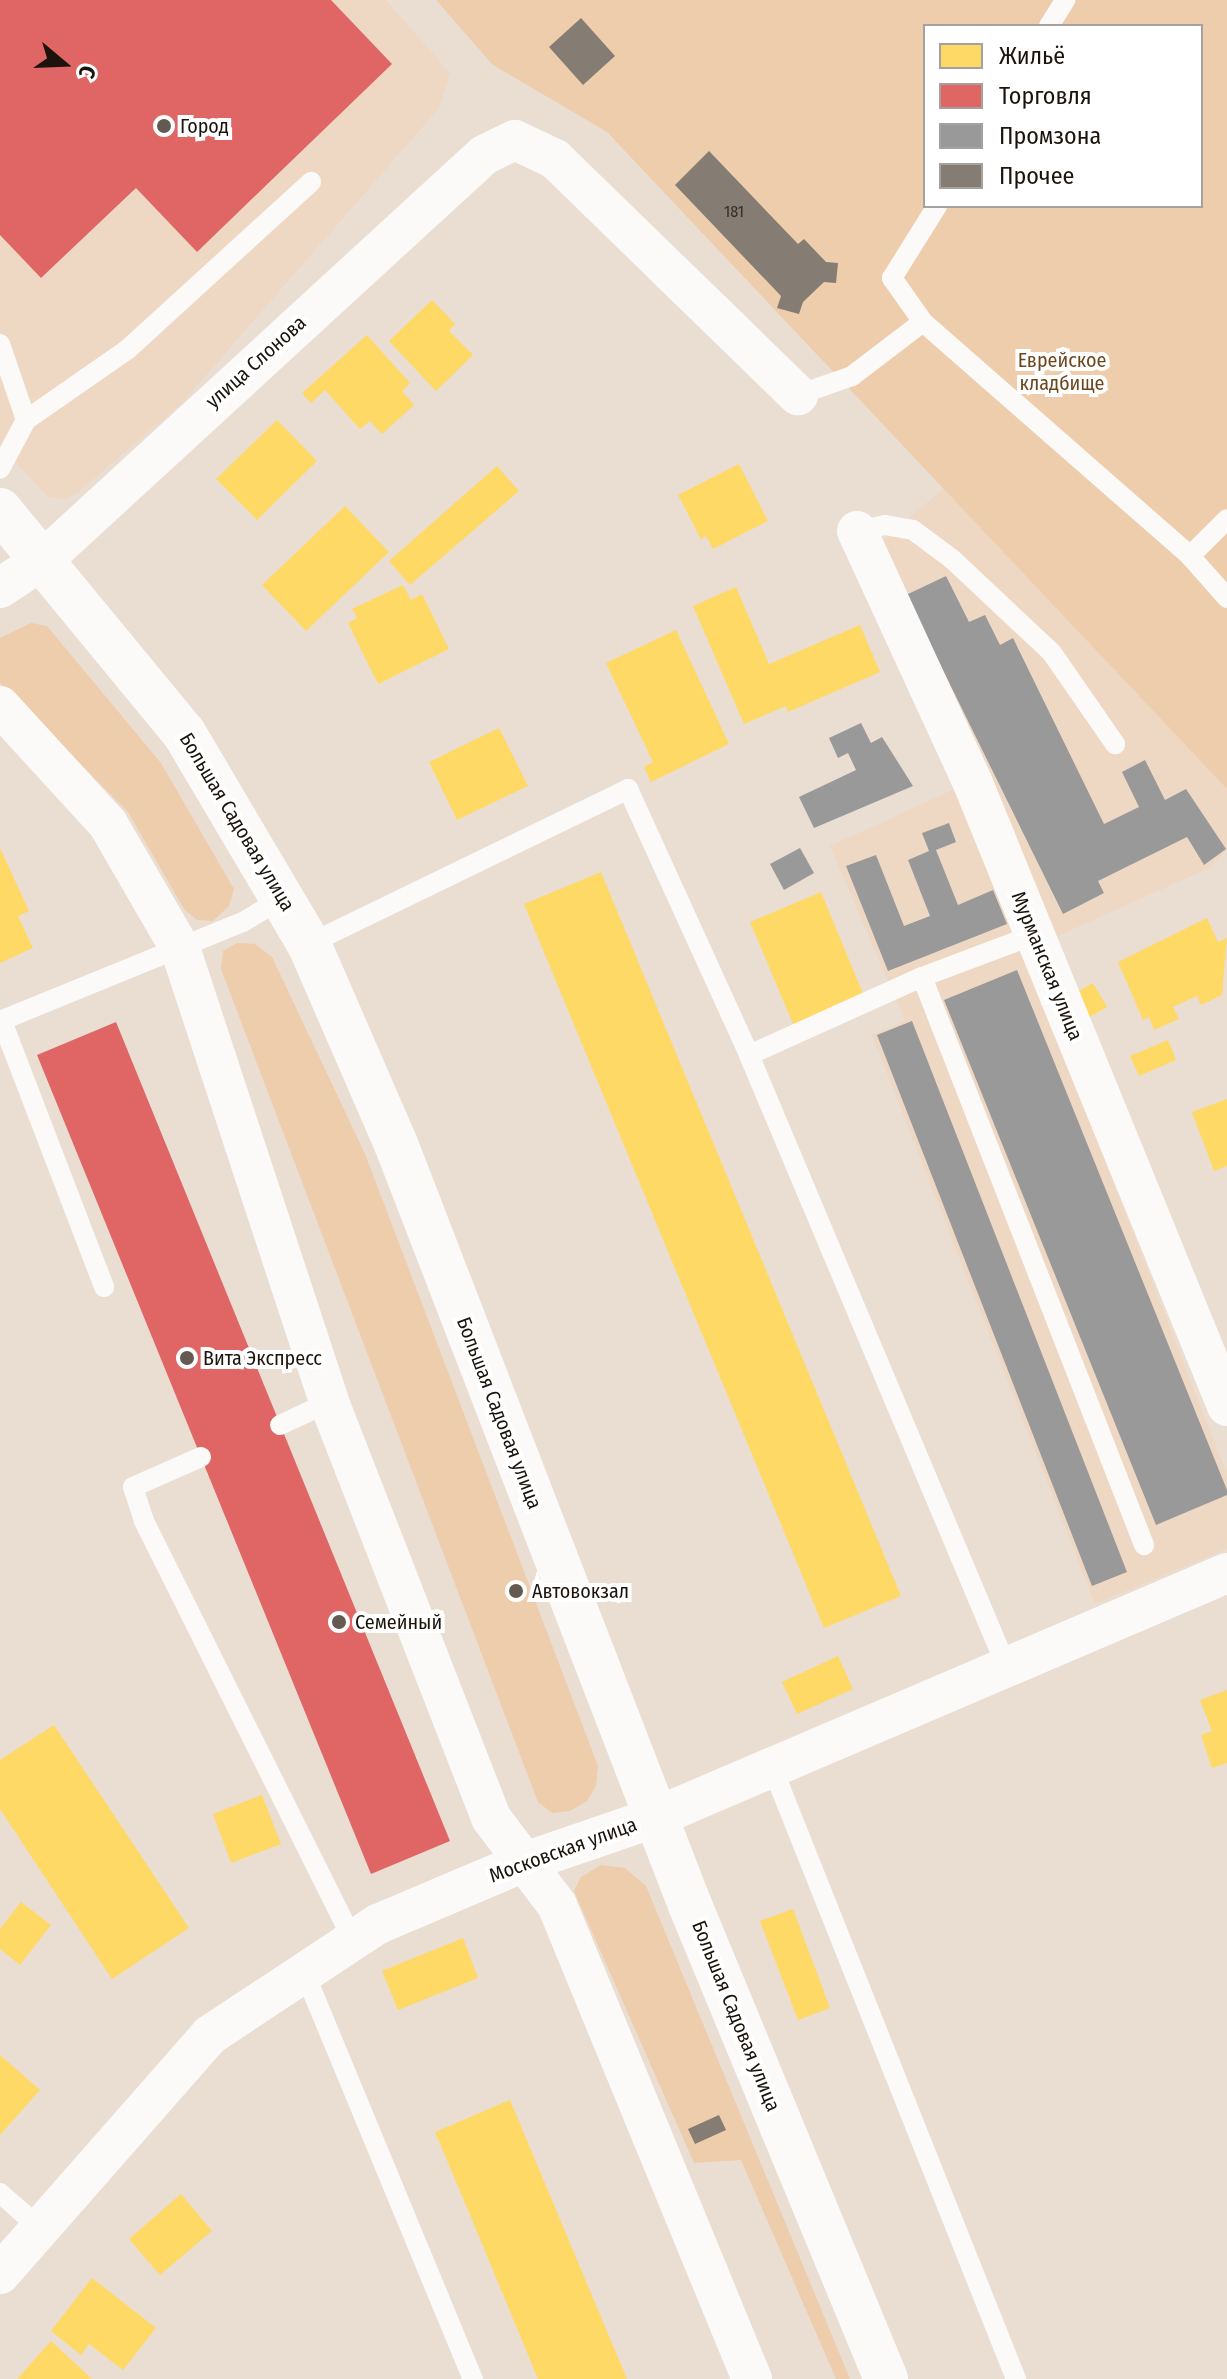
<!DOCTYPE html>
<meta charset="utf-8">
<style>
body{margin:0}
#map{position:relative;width:1227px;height:2379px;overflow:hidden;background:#eaddd2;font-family:"Fira Sans Condensed",sans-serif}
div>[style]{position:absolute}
.built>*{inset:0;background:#eed8c4}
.green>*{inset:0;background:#eecdac}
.homes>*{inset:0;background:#ffd966}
.shops>*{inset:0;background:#e06666}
.industry>*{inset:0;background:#999}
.building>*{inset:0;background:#857c73}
.lane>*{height:20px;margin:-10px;padding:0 10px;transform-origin:10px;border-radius:10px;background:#fcfaf8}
.street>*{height:40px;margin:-20px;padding:0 20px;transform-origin:20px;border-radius:20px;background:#fcfaf8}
.primary>*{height:44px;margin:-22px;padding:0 22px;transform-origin:22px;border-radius:22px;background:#fcfaf8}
.dots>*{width:22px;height:22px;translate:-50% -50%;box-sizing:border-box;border:4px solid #fff;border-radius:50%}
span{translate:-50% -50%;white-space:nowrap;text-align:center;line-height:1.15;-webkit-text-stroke:8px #fff;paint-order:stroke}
.number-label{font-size:16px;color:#362e26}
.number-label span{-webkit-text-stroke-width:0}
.poi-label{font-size:20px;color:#1c140c}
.left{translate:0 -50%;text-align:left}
.park-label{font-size:20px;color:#6c471d}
.street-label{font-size:20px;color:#1c140c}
.legend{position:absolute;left:923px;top:24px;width:280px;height:184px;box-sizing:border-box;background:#fff;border:2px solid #a4a19e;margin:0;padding:10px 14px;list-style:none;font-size:24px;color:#1c140c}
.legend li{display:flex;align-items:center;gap:16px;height:40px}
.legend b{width:40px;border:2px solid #a4a19e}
.north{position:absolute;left:24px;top:24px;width:80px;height:80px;-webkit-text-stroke:6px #fff;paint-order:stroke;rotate:109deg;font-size:22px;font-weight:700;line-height:32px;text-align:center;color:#1c140c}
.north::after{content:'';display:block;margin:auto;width:28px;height:36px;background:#1c140c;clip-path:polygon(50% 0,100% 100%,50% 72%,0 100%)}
</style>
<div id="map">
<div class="built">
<div style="clip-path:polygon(0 0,386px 0,450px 73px,439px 108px,181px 404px,75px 495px,63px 499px,48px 497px,0 445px)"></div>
<div style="clip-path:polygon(944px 488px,1227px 789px,1227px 850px,1209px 868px,1053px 938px,879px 544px)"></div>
<div style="clip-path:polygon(959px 787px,1227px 1474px,1227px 1549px,1095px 1604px,872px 1035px,905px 1021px,830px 846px)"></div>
</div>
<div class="green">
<div style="clip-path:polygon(evenodd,436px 0,1227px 0,1227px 789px,607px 132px,493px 65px,436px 0,925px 26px,1201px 26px,1201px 206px,925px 206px,925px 26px)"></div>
<div style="clip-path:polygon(31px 623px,47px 626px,161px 763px,234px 889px,229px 906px,213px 921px,197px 920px,184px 909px,128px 812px,0 683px,0 638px)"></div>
<div style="clip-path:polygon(237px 943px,255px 944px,272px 957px,365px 1154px,598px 1766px,596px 1786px,587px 1801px,570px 1811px,552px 1813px,538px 1802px,221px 969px,223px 951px)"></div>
<div style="clip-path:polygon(601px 1865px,625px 1868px,646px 1886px,850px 2379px,836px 2379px,741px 2160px,694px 2163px,574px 1891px,581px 1877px)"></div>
</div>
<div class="homes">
<div style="clip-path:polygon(432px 300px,455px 324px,449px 331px,473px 355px,436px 391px,389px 341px)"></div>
<div style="clip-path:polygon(367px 335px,410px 383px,402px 391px,414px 405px,382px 434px,370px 421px,360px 429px,325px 390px,311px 403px,302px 393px)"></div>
<div style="clip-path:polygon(277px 420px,317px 461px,257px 520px,216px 479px)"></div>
<div style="clip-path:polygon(739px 464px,768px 521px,713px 549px,706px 536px,701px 539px,678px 495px)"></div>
<div style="clip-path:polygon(497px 466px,519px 491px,410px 585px,389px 561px)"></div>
<div style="clip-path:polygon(345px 506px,389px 552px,306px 631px,262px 585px)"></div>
<div style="clip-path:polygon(403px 585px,411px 600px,422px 594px,449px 649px,378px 684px,348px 623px,357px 618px,352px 609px)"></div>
<div style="clip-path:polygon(736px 587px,769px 664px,860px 625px,880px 672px,788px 712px,786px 706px,744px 724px,693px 606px)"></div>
<div style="clip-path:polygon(676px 630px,729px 744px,651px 782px,644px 767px,653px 762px,606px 663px)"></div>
<div style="clip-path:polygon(499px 728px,528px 786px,457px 820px,429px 762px)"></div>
<div style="clip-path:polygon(0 848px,29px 911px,18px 916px,33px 948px,0 963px)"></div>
<div style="clip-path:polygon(601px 872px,901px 1596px,824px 1628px,524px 904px)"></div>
<div style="clip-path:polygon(821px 892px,864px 996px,794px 1026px,750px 922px)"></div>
<div style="clip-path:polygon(1207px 918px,1218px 942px,1227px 938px,1222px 995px,1201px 1005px,1197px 996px,1173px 1007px,1179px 1019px,1154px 1030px,1149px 1017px,1143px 1020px,1118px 962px)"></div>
<div style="clip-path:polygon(1093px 983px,1107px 1007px,1088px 1018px,1075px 993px)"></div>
<div style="clip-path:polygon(1168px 1040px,1176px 1060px,1139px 1076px,1130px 1056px)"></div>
<div style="clip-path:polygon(1227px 1099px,1227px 1166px,1214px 1171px,1192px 1112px)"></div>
<div style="clip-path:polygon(838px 1656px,853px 1689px,797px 1714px,782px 1682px)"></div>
<div style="clip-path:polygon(1227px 1690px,1227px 1763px,1212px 1768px,1201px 1735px,1212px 1731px,1200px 1700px)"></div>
<div style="clip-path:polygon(54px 1725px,189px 1928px,112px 1979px,0 1809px,0 1760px)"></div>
<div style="clip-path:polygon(262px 1795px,281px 1844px,231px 1863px,213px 1814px)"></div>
<div style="clip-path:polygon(21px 1902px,51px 1925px,20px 1965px,0 1949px,0 1929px)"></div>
<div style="clip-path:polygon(793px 1909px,830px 2008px,798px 2020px,760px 1921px)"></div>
<div style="clip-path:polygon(463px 1938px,478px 1978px,398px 2010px,382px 1971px)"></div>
<div style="clip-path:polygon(0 2055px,40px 2090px,0 2135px)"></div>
<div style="clip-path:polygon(510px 2100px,627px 2379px,538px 2379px,468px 2210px,435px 2132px)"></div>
<div style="clip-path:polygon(181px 2194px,212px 2231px,160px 2275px,129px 2239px)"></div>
<div style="clip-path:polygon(92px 2278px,156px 2328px,123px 2370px,89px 2344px,81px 2355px,51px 2331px)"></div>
<div style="clip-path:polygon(51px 2341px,92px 2379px,17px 2379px)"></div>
</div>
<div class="shops">
<div style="clip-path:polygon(0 0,331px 0,392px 64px,197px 252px,136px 188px,41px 278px,0 235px)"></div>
<div style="clip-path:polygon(116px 1022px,450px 1841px,371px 1874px,37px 1055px)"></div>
</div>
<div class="industry">
<div style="clip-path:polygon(946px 576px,969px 622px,985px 615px,1000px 645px,1013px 638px,1104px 824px,1139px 807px,1122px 772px,1145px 760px,1165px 800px,1186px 789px,1226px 849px,1204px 865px,1187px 837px,1098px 881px,1104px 893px,1063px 914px,906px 595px)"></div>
<div style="clip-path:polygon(861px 723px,871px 743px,882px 737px,913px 786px,814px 828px,799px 797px,856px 770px,848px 753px,838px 758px,829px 738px)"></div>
<div style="clip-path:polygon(949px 823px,956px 842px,936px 850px,958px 905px,993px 890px,1007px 924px,888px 971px,846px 866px,876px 855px,904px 926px,930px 916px,908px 860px,929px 851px,922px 833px)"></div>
<div style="clip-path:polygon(800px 848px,814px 873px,784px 890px,770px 864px)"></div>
<div style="clip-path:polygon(1017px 970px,1227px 1490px,1227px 1495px,1156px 1525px,944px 1000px)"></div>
<div style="clip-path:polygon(912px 1021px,1127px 1572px,1092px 1586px,877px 1035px)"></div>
</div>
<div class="building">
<div style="clip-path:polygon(581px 18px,615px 56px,583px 85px,549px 47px)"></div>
<div style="clip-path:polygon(709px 151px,798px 244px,804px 239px,826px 262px,838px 263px,836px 283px,824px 282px,803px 302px,799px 314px,777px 308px,781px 296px,675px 185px)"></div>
<div style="clip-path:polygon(719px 2115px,726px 2130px,695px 2144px,688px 2129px)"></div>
</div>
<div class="lane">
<div style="left:1049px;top:26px;width:31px;rotate:-58deg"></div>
<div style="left:923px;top:322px;width:54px;rotate:-125.2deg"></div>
<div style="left:892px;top:278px;width:85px;rotate:-58deg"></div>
<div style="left:0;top:344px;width:80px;rotate:71.1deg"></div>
<div style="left:26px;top:420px;width:55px;rotate:118deg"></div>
<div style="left:798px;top:395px;width:57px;rotate:-19.4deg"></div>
<div style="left:852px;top:376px;width:89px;rotate:-37.3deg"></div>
<div style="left:923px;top:322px;width:355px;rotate:41.2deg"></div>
<div style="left:1190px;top:556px;width:56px;rotate:48.6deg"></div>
<div style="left:26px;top:420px;width:124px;rotate:-34.8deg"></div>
<div style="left:128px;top:349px;width:248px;rotate:-42.4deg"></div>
<div style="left:857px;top:531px;width:29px;rotate:-12deg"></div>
<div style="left:885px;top:525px;width:28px;rotate:10deg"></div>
<div style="left:913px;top:530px;width:49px;rotate:36.6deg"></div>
<div style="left:952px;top:559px;width:137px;rotate:43.2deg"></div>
<div style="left:1052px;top:653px;width:111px;rotate:55.3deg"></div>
<div style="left:1190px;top:556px;width:52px;rotate:-45deg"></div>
<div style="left:309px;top:944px;width:355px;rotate:-25.9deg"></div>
<div style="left:628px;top:789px;width:292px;rotate:65.5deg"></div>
<div style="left:749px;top:1055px;width:190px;rotate:-24.3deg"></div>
<div style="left:922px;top:977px;width:120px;rotate:-20.6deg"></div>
<div style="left:922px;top:977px;width:610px;rotate:68.65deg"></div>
<div style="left:0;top:1021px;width:262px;rotate:-22.2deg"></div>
<div style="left:243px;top:922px;width:47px;rotate:-31deg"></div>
<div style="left:2px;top:1021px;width:285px;rotate:69deg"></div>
<div style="left:749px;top:1055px;width:665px;rotate:67.17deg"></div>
<div style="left:280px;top:1425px;width:54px;rotate:-25.1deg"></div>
<div style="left:201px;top:1457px;width:74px;rotate:156.2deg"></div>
<div style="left:133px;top:1487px;width:36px;rotate:72deg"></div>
<div style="left:144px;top:1521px;width:468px;rotate:63.5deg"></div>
<div style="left:772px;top:1767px;width:659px;rotate:68.26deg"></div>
<div style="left:303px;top:1969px;width:444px;rotate:67.5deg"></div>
<div style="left:0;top:2193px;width:53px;rotate:41.2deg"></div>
</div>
<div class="street">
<div style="left:857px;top:531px;width:275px;rotate:65.3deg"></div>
<div style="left:972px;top:781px;width:675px;rotate:67.8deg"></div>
<div style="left:0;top:588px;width:53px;rotate:-33.4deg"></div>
<div style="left:44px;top:559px;width:597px;rotate:-42.56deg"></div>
<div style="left:484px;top:155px;width:34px;rotate:-26deg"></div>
<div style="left:515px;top:140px;width:44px;rotate:25.4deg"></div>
<div style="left:555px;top:159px;width:339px;rotate:44.2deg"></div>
<div style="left:0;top:706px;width:160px;rotate:47.5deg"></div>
<div style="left:108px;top:824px;width:143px;rotate:59.9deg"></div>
<div style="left:180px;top:948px;width:478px;rotate:71.8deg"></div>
<div style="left:329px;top:1402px;width:446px;rotate:68.7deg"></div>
<div style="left:491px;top:1818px;width:109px;rotate:52.8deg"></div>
<div style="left:557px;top:1905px;width:513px;rotate:67.64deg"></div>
<div style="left:0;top:2274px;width:318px;rotate:-48.7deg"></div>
<div style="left:210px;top:2035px;width:201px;rotate:-33.5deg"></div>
<div style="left:378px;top:1924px;width:156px;rotate:-23deg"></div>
<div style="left:522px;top:1863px;width:142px;rotate:-18.9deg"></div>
<div style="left:656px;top:1817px;width:621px;rotate:-23.14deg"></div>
</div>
<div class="primary">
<div style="left:0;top:510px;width:289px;rotate:50.5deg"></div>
<div style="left:184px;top:733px;width:245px;rotate:59.4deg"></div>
<div style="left:309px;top:944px;width:218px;rotate:66.5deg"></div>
<div style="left:396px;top:1144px;width:816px;rotate:68.88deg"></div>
<div style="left:690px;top:1905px;width:513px;rotate:67.53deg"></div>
</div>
<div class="dots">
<div style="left:164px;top:126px;background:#645a51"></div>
<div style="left:187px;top:1358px;background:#645a51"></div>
<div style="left:516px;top:1591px;background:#645a51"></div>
<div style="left:339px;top:1622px;background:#645a51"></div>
</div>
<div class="number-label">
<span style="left:734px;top:212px">181</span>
</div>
<div class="poi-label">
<span class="left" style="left:180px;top:126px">Город</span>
<span class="left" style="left:203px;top:1358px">Вита Экспресс</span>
<span class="left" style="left:532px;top:1591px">Автовокзал</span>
<span class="left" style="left:355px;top:1622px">Семейный</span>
</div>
<div class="park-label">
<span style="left:1062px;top:372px">Еврейское<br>кладбище</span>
</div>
<div class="street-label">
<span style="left:256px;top:362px;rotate:-42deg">улица Слонова</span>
<span style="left:237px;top:822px;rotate:59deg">Большая Садовая улица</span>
<span style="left:1047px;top:966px;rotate:68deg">Мурманская улица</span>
<span style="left:499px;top:1413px;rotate:69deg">Большая Садовая улица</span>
<span style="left:563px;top:1850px;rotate:-20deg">Московская улица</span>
<span style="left:736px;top:2016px;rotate:68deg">Большая Садовая улица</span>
</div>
<ul class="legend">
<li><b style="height:22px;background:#ffd966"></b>Жильё</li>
<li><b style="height:22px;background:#e06666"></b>Торговля</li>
<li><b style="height:22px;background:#999"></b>Промзона</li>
<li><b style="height:22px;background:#857c73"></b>Прочее</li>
</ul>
<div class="north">С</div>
</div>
